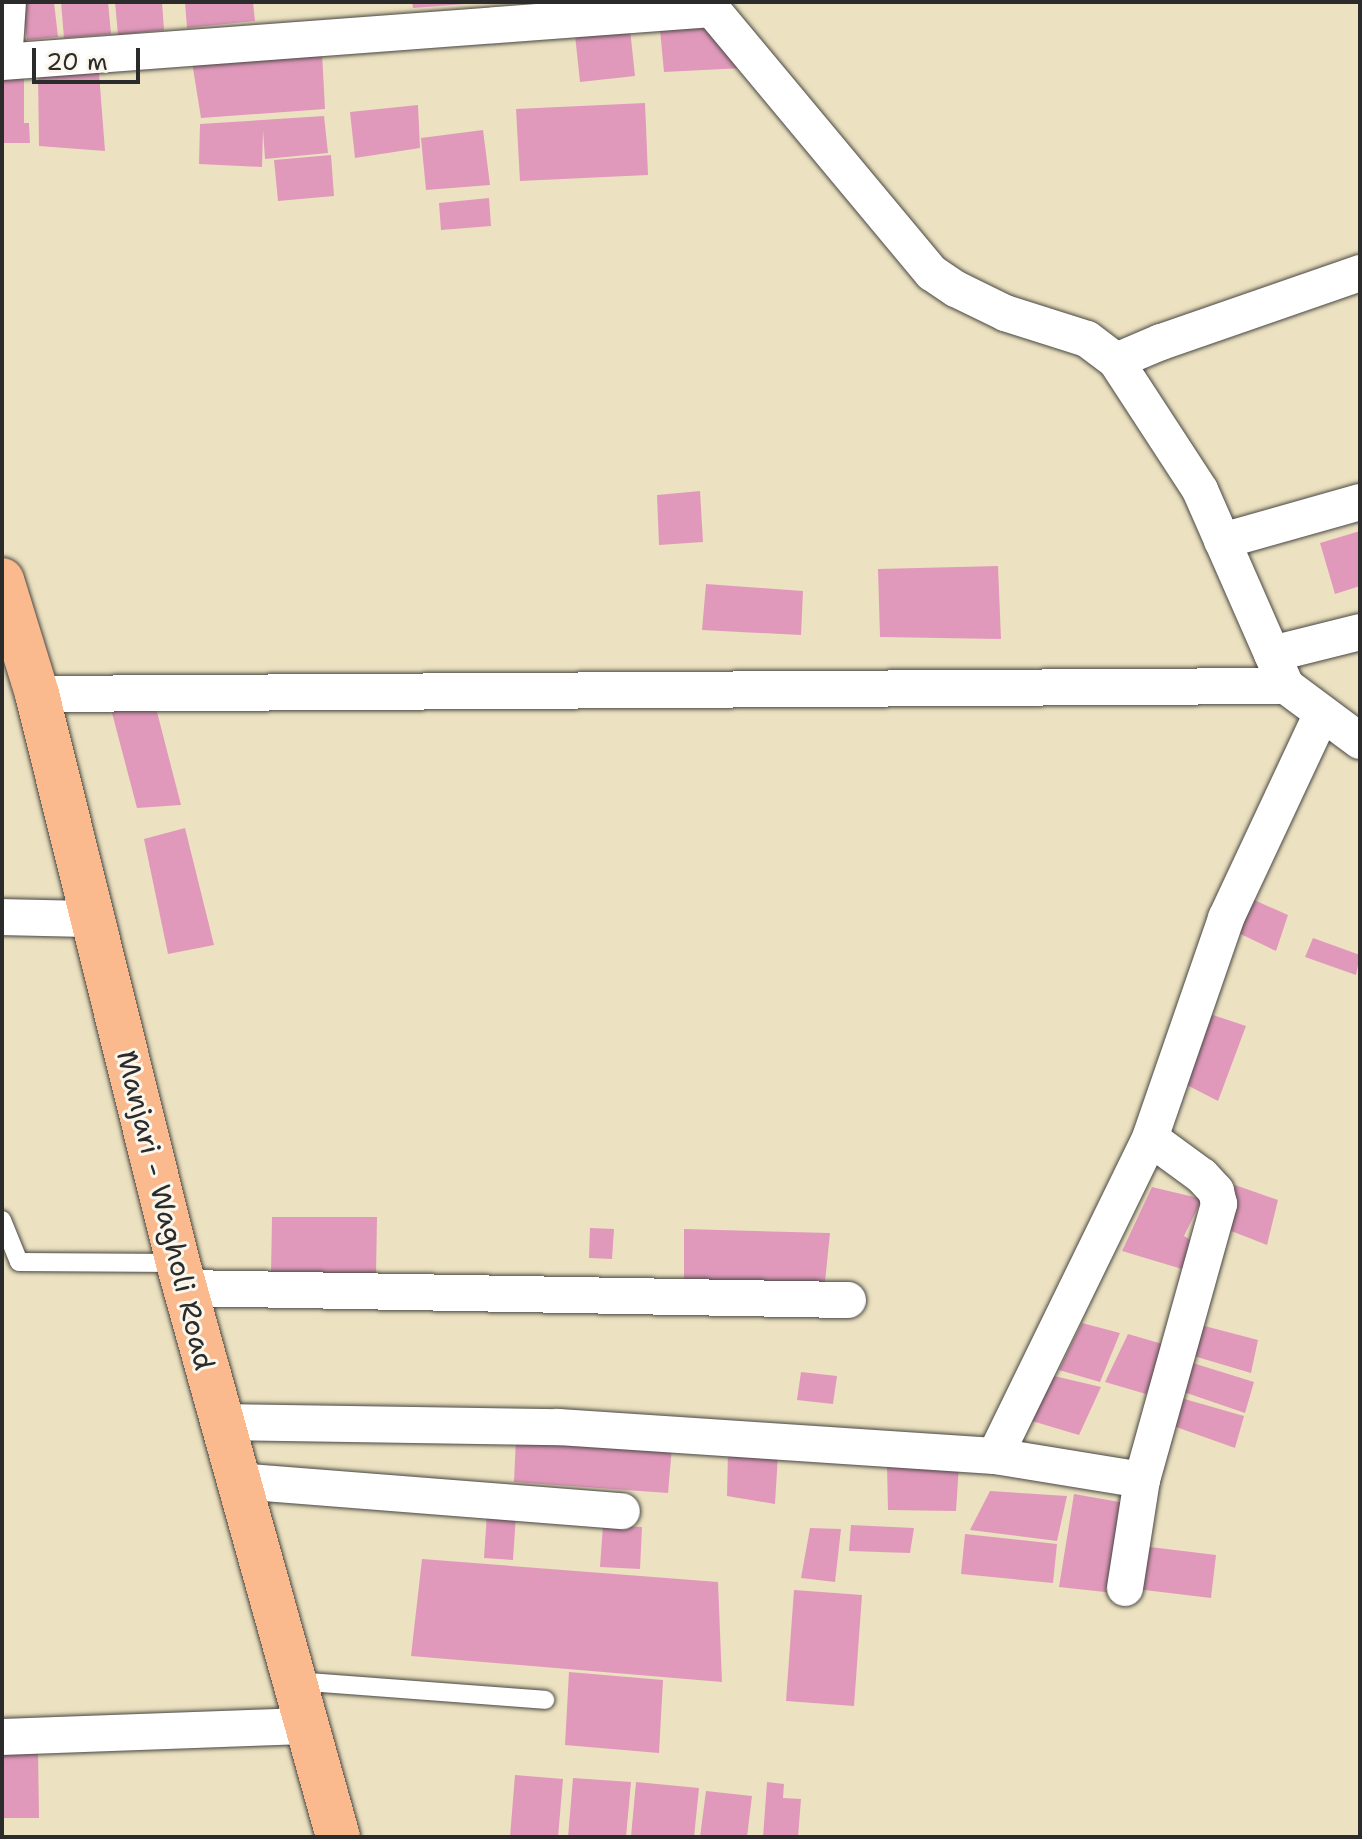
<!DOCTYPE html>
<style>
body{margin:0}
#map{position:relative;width:1362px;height:1839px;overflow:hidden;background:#ece2c1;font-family:"Shantell Sans",sans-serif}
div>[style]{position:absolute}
.building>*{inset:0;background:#e199bb}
.roads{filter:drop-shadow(0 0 2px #484642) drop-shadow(0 0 2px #484642)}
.service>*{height:18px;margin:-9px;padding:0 9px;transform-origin:9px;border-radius:9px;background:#fff}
.minor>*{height:36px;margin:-18px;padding:0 18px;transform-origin:18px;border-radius:18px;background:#fff}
.primary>*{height:44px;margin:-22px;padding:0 22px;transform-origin:22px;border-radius:22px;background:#fbba8d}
span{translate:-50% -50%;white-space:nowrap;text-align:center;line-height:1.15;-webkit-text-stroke:6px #fbf7ec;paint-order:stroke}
.street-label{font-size:28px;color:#2b2b2b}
.frame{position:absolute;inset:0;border:4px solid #2b2b2b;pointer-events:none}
.scale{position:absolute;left:32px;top:48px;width:108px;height:36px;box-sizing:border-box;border:4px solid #2b2b2b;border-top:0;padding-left:10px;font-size:24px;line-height:28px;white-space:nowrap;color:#2b2b2b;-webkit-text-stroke:6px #fbf7ec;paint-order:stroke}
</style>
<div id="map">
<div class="building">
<div style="clip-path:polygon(22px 2px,54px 2px,58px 37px,27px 40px)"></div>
<div style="clip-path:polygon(61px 2px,108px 2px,111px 34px,64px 38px)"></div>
<div style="clip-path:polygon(115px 2px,162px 2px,164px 30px,118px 35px)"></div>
<div style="clip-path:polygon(185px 2px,253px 2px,255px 21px,187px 28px)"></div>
<div style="clip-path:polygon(412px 2px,465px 2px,465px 4px,413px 8px)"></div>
<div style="clip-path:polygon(710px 24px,743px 68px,664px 72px,660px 30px)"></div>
<div style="clip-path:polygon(630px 29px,635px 76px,580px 82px,575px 35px)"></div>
<div style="clip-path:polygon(322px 53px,325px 109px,201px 118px,192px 62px)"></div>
<div style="clip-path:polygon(99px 73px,105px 151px,39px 146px,38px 74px)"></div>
<div style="clip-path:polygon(2px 77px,24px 77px,24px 123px,29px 123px,30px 143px,2px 143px)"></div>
<div style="clip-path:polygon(645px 103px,648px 175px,520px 181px,516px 109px)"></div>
<div style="clip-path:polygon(418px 105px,420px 148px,355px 158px,350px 112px)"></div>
<div style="clip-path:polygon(324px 116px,328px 153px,265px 159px,263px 130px,262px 167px,199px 164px,200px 124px)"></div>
<div style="clip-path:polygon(483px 130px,490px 185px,426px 190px,421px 138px)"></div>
<div style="clip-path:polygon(331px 155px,334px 196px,278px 201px,274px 160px)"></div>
<div style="clip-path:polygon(489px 198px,491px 226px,441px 230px,439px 203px)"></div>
<div style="clip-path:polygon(700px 491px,703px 542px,659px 545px,657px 495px)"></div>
<div style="clip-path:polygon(1360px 531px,1360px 586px,1335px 594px,1320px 543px)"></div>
<div style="clip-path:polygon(998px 566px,1001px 639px,880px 637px,878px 569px)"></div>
<div style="clip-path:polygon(706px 584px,803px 591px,801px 635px,702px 630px)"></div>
<div style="clip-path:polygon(156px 708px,181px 805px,137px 808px,111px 709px)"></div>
<div style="clip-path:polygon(185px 828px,214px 945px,168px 954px,144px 839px)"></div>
<div style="clip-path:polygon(1243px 895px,1288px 915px,1276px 951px,1230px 929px)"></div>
<div style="clip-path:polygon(1313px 938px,1360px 955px,1356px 975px,1305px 957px)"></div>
<div style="clip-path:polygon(1204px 1012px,1246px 1026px,1218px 1101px,1177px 1080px)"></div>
<div style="clip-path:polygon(1235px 1185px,1278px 1200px,1267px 1245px,1221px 1227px)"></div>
<div style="clip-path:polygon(1152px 1187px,1202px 1199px,1184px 1236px,1192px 1241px,1182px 1269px,1122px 1251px)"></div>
<div style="clip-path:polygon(272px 1217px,377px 1217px,376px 1275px,271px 1274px)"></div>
<div style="clip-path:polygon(590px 1228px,614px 1229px,612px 1259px,589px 1258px)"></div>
<div style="clip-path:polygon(684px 1229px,830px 1233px,825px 1282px,684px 1281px)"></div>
<div style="clip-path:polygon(1082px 1323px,1120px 1333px,1100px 1382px,1059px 1370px)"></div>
<div style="clip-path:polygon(1197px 1324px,1258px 1340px,1251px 1373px,1187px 1354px)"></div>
<div style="clip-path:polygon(1128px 1334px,1166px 1345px,1146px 1394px,1105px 1382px)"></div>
<div style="clip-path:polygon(1183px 1360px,1254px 1382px,1245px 1413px,1175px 1389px)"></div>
<div style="clip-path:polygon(801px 1372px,837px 1376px,833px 1404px,797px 1400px)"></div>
<div style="clip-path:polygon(1054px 1376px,1101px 1387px,1079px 1435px,1032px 1421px)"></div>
<div style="clip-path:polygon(1174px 1396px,1244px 1416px,1235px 1448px,1165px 1423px)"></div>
<div style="clip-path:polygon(516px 1437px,672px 1447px,668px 1493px,514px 1482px)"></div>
<div style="clip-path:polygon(728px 1451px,778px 1454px,775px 1504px,727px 1496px)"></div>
<div style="clip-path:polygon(887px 1465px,959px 1465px,956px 1511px,888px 1510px)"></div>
<div style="clip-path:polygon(990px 1491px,1067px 1496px,1057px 1541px,970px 1530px)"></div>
<div style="clip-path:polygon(1074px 1494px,1125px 1503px,1114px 1593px,1059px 1587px)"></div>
<div style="clip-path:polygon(487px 1513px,516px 1515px,513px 1560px,484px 1558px)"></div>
<div style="clip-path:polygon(603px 1525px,642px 1527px,640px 1569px,600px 1567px)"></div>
<div style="clip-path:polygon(851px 1525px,914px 1528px,910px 1553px,849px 1551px)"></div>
<div style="clip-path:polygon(810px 1528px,841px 1529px,835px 1582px,801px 1578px)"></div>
<div style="clip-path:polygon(965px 1534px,1057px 1544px,1053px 1583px,961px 1574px)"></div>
<div style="clip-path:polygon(1142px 1546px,1216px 1555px,1211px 1598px,1136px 1589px)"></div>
<div style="clip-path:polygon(422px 1559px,718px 1582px,722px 1682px,411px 1656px)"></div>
<div style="clip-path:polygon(794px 1590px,862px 1595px,854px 1706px,786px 1701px)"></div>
<div style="clip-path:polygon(569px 1672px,663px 1680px,659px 1753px,565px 1745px)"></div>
<div style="clip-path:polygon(38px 1748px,39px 1818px,2px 1818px,2px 1749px)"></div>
<div style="clip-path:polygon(515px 1775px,563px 1779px,558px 1837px,510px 1837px)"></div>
<div style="clip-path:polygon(573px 1778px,631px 1782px,626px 1837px,568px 1837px)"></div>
<div style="clip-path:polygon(636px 1782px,699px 1788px,694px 1837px,631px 1837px)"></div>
<div style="clip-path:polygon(767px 1782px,784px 1784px,783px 1798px,801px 1799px,798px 1837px,763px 1837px)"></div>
<div style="clip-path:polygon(706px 1791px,752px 1796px,747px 1837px,700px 1837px)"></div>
</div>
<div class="roads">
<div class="service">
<div style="left:2px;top:1220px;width:45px;rotate:68deg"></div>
<div style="left:19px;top:1262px;width:159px;rotate:0.4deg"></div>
<div style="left:294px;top:1681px;width:252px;rotate:4.3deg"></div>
</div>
<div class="minor">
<div style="left:706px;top:2px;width:353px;rotate:50.2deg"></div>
<div style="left:932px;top:273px;width:29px;rotate:34deg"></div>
<div style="left:956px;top:289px;width:55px;rotate:26.1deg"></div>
<div style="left:1005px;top:313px;width:86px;rotate:17.6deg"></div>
<div style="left:1087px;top:339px;width:36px;rotate:37deg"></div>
<div style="left:1116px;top:361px;width:154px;rotate:56.9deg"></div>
<div style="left:1200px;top:490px;width:214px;rotate:66.3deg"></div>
<div style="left:2px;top:48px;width:3px;rotate:-18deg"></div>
<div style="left:5px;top:47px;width:45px;rotate:-86.2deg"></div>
<div style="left:2px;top:62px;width:712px;rotate:-4.27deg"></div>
<div style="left:1116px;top:361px;width:49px;rotate:-22.9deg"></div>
<div style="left:1161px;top:342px;width:211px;rotate:-19.1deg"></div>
<div style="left:1222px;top:541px;width:143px;rotate:-15.8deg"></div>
<div style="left:1272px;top:654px;width:91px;rotate:-14deg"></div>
<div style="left:37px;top:694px;width:1249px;rotate:-0.37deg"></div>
<div style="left:1286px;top:686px;width:92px;rotate:36.6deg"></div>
<div style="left:2px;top:917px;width:90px;rotate:1.3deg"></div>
<div style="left:185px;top:1288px;width:663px;rotate:1.04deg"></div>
<div style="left:221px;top:1422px;width:337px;rotate:0.9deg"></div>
<div style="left:558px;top:1427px;width:438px;rotate:3.8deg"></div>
<div style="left:995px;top:1456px;width:149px;rotate:9.3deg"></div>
<div style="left:995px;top:1456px;width:354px;rotate:-64deg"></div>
<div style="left:1150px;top:1138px;width:233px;rotate:-70.9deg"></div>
<div style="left:1226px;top:918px;width:226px;rotate:-64.9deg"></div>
<div style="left:238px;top:1481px;width:385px;rotate:4.5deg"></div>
<div style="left:1125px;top:1588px;width:109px;rotate:-81.1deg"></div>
<div style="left:1142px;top:1480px;width:287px;rotate:-74.4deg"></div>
<div style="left:1219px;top:1204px;width:13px;rotate:-103deg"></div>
<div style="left:1216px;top:1191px;width:21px;rotate:-133deg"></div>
<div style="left:1202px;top:1176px;width:64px;rotate:-143.8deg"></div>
<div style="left:2px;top:1737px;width:305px;rotate:-2.1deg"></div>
</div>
<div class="primary">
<div style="left:2px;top:580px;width:119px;rotate:72.9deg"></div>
<div style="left:37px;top:694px;width:586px;rotate:76.08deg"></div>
<div style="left:178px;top:1263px;width:596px;rotate:74.42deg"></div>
</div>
</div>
<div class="street-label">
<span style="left:166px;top:1210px;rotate:76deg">Manjari - Wagholi Road</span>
</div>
<div class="frame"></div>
<div class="scale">20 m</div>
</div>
